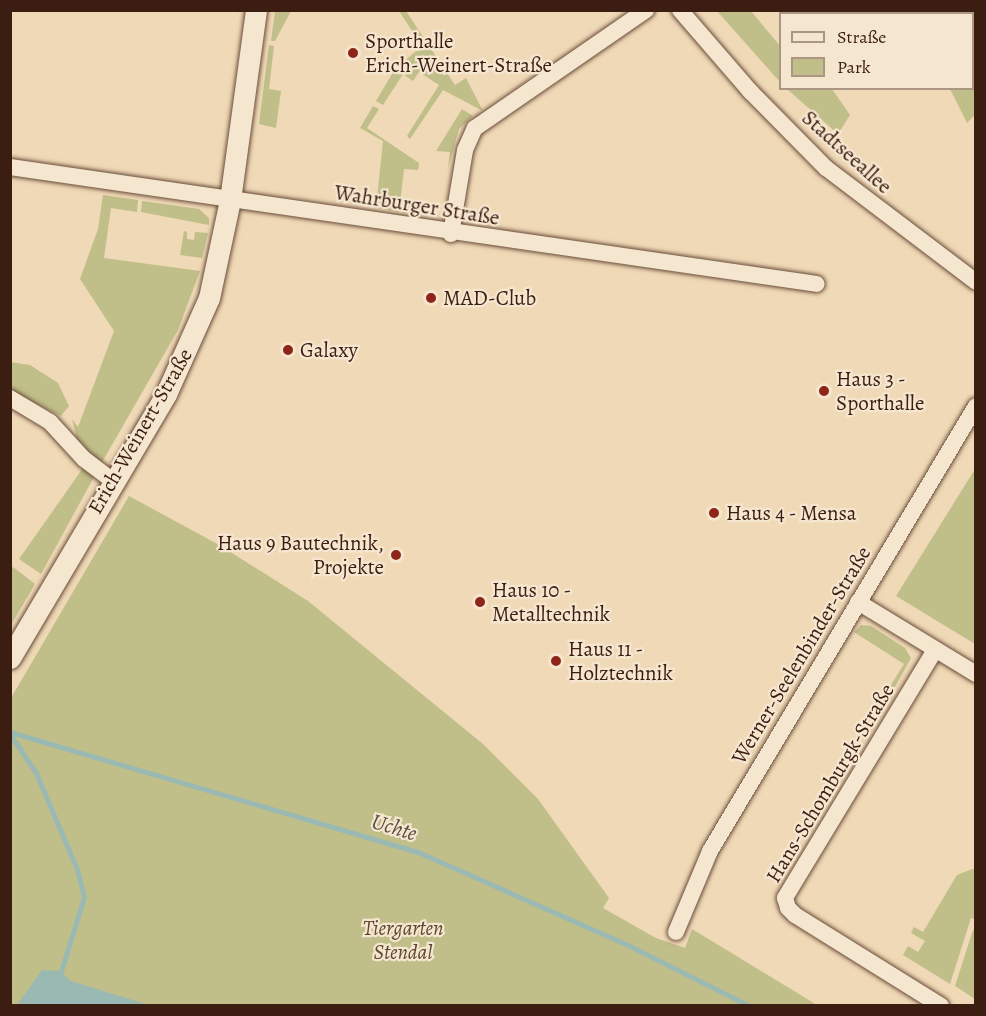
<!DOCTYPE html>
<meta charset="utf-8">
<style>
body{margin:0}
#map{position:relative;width:986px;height:1016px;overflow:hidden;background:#f0d9b6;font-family:Alegreya,serif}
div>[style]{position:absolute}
.green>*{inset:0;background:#c0be89}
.water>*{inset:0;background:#9bb9b3}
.stream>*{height:5px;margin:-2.5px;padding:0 2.5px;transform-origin:2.5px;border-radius:2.5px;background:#9bb9b3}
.roads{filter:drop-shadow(0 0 2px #694c3a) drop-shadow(0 0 2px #694c3a)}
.minor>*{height:16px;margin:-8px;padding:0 8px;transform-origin:8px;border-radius:8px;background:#f5e6d0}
.tertiary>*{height:21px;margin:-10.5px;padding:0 10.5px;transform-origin:10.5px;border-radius:10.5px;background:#f5e6d0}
.dots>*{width:16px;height:16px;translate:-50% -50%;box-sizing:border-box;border:3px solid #f5e6d0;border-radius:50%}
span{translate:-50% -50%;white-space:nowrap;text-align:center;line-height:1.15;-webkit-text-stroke:4.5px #f5e6d0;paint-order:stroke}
.poi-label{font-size:21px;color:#3c1d11}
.left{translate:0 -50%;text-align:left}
.right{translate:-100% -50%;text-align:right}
.street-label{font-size:21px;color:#3c1d11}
.park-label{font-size:21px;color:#5d452f;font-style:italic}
.water-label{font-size:22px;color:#584c42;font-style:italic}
.frame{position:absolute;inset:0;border:12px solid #3c1d11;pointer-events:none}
.legend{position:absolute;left:779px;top:12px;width:195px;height:78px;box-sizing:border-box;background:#f5e6d0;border:2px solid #ab9684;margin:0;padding:8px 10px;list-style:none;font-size:18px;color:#3c1d11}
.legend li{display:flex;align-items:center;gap:12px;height:30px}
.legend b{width:30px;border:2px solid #ab9684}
</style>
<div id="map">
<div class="green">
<div style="clip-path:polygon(275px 11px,291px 11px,275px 41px,271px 41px)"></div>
<div style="clip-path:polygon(399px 11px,406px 11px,455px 85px,466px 78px,483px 111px,443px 90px,410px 139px,407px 136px,439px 85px,419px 72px,413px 81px,403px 74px,383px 105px,376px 101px,395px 69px,422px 46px)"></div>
<div style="clip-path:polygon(717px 11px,751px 11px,780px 46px,780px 82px)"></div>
<div style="clip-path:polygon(784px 11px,914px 11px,912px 14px)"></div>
<div style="clip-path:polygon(976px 11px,975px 115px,967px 123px,950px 89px,972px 88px,972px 14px,962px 13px)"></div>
<div style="clip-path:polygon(269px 45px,274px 46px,269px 89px,281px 91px,276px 128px,259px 124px)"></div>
<div style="clip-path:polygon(787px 89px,832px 89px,850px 115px,838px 134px)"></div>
<div style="clip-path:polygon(373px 106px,379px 109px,367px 128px,419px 163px,418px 170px,404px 169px,400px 204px,410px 206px,406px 213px,376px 208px,383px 141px,360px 128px)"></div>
<div style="clip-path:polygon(462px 109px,473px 116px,459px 129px,448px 169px,450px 152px,436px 151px)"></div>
<div style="clip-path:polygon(103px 195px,138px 200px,137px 212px,111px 208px,104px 258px,200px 271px,178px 330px,101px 464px,77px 439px,72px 419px,78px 427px,114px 331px,80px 279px,98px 229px)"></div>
<div style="clip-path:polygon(142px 201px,199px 209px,209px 218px,209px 225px,141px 212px)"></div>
<div style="clip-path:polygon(184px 231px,187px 232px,187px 239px,194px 240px,195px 232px,208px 233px,202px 258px,180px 255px)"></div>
<div style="clip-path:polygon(10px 362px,30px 365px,58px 383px,69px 406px,61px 416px,11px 391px)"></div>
<div style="clip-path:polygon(83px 468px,94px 477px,41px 574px,19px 559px)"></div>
<div style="clip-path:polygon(975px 469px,975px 644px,896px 596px)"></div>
<div style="clip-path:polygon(129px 496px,221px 546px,308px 601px,483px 744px,538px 799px,609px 898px,603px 908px,656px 938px,685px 948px,692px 929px,817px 1005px,11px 1006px,11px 698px)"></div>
<div style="clip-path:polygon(13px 567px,35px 584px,11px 625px,10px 571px)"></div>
<div style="clip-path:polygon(861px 625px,871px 626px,905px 648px,911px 658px,882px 710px,877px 707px,904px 664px,854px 632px)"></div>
<div style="clip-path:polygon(975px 868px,975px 919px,971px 918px,950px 984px,903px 955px,908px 946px,918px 952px,925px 941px,911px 933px,914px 927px,923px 932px,957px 875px)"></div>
<div style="clip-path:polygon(973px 930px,976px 930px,975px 999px,955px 986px)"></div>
</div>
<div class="water">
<div style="clip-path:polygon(42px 970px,59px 971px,71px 981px,149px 1005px,17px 1005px)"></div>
</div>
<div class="stream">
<div style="left:10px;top:732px;width:425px;rotate:16.4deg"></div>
<div style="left:418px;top:852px;width:227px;rotate:23.9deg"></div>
<div style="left:626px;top:944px;width:139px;rotate:26.6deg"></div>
<div style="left:10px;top:734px;width:47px;rotate:56.3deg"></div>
<div style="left:36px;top:773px;width:104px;rotate:66.9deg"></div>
<div style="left:77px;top:869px;width:29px;rotate:76deg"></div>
<div style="left:84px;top:897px;width:85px;rotate:107.2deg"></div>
</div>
<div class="roads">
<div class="minor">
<div style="left:680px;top:10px;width:107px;rotate:49.2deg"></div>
<div style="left:750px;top:91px;width:108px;rotate:45.4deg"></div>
<div style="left:826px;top:168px;width:188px;rotate:37.2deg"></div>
<div style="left:10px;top:167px;width:815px;rotate:8.25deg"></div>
<div style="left:451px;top:234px;width:85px;rotate:-80.5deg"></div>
<div style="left:465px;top:150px;width:24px;rotate:-66deg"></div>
<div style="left:475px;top:128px;width:208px;rotate:-34.6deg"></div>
<div style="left:10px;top:398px;width:47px;rotate:31deg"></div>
<div style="left:50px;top:422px;width:50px;rotate:47.4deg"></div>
<div style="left:84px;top:459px;width:35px;rotate:37deg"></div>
<div style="left:858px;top:602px;width:138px;rotate:31.4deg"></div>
<div style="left:935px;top:650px;width:290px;rotate:121.2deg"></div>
<div style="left:785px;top:898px;width:10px;rotate:73deg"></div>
<div style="left:788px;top:908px;width:10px;rotate:45deg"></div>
<div style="left:795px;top:915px;width:172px;rotate:31.9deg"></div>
<div style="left:676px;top:932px;width:88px;rotate:-67.2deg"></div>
<div style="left:710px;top:851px;width:518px;rotate:-59.13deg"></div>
</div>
<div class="tertiary">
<div style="left:10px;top:658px;width:307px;rotate:-59.4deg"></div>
<div style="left:166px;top:394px;width:105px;rotate:-65.9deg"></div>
<div style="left:209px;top:298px;width:100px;rotate:-77.9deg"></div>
<div style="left:230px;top:200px;width:192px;rotate:-82.2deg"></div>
</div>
</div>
<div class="dots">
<div style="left:353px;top:53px;background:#8f2418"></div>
<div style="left:431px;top:298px;background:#8f2418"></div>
<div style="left:288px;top:350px;background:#8f2418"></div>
<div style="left:824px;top:391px;background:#8f2418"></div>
<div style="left:714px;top:513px;background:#8f2418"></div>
<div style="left:396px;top:555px;background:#8f2418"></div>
<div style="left:480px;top:602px;background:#8f2418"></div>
<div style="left:556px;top:661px;background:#8f2418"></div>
</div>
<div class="poi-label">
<span class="left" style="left:365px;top:53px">Sporthalle<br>Erich-Weinert-Straße</span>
<span class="left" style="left:443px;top:298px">MAD-Club</span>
<span class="left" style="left:300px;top:350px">Galaxy</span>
<span class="left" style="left:836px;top:391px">Haus 3 -<br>Sporthalle</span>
<span class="left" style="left:726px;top:513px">Haus 4 - Mensa</span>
<span class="right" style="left:384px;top:555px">Haus 9 Bautechnik,<br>Projekte</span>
<span class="left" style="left:492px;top:602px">Haus 10 -<br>Metalltechnik</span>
<span class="left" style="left:568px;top:661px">Haus 11 -<br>Holztechnik</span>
</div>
<div class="street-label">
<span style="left:847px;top:152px;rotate:42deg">Stadtseeallee</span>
<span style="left:417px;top:205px;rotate:9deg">Wahrburger Straße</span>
<span style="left:140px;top:431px;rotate:-60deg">Erich-Weinert-Straße</span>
<span style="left:801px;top:655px;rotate:-59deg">Werner-Seelenbinder-Straße</span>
<span style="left:830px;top:783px;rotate:-59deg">Hans-Schomburgk-Straße</span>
</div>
<div class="park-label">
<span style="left:403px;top:940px">Tiergarten<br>Stendal</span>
</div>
<div class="water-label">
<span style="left:394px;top:828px;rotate:17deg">Uchte</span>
</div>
<div class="frame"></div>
<ul class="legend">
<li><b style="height:8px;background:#f5e6d0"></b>Straße</li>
<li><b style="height:16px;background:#c0be89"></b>Park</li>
</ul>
</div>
